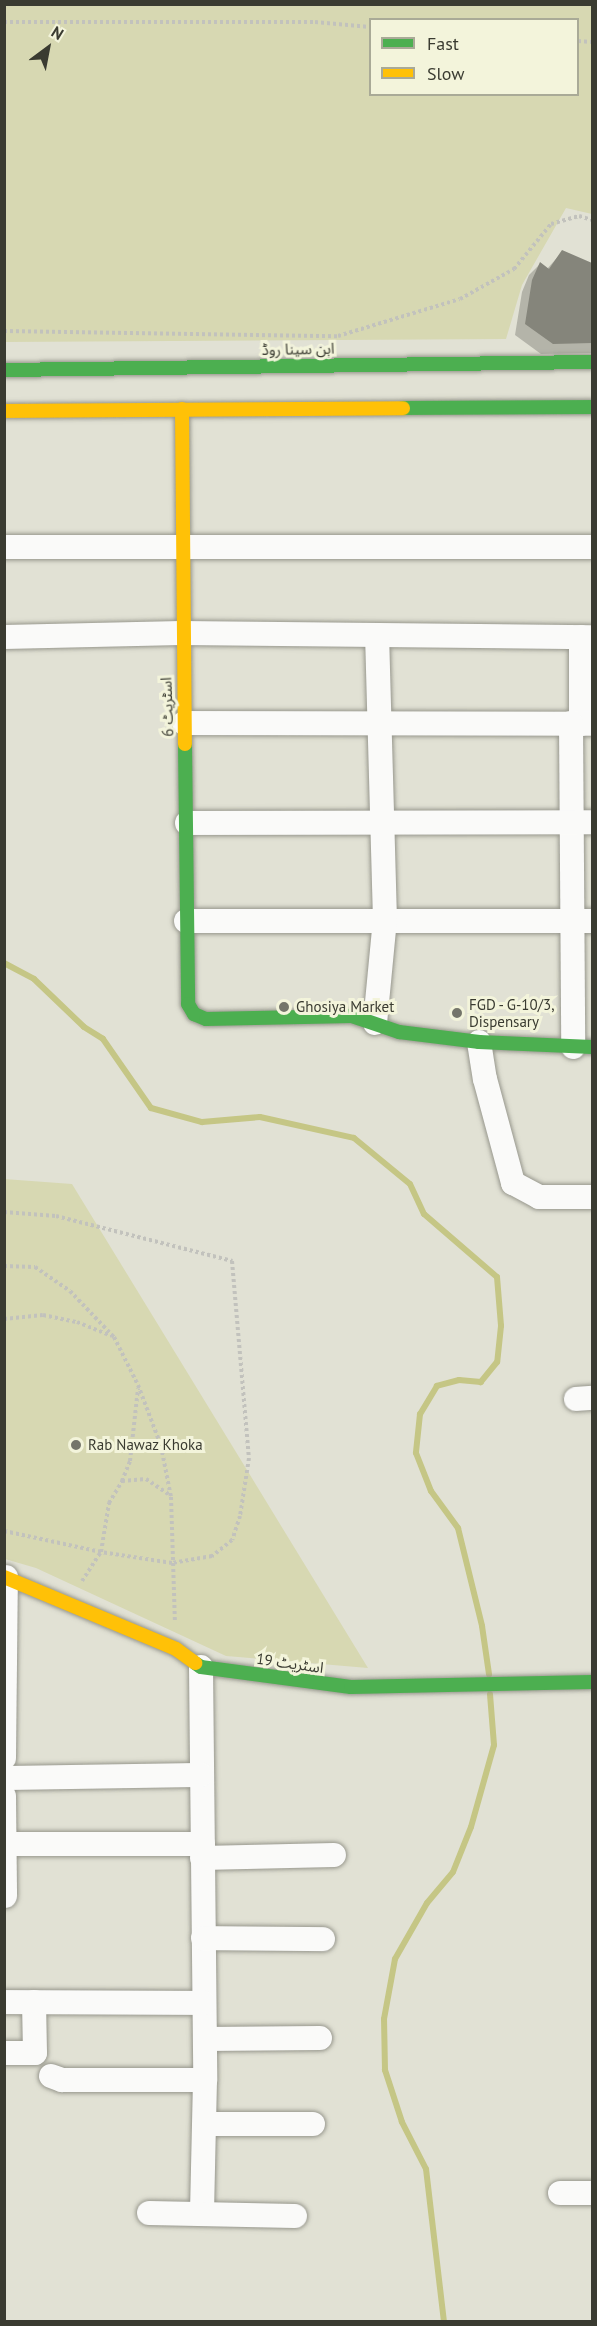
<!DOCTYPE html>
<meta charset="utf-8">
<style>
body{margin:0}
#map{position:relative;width:597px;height:2326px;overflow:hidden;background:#e1e1d4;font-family:"PT Sans","Noto Sans Arabic",sans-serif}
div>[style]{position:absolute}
.green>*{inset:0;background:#d7d8b2}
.shadow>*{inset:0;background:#0003}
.stream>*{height:6px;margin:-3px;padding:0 3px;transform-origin:3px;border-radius:3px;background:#c5c685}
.building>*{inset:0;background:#85857b}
.path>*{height:4px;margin-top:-2px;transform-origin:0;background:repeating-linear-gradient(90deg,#c2c2bd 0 3px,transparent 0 6px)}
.roads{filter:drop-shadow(0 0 2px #97978d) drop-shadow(0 0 2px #97978d)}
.street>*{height:24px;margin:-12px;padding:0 12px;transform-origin:12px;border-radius:12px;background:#fafaf9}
.fast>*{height:14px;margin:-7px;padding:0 7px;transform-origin:7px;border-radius:7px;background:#4caf50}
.slow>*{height:14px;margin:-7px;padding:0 7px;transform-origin:7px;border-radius:7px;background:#ffc107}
.dots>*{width:16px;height:16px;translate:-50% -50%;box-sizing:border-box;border:3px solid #f3f4db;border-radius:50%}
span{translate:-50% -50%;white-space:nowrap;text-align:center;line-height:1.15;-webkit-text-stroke:6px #f3f4db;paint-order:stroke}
.street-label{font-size:15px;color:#3a3b31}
.poi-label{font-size:15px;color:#3a3b31}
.left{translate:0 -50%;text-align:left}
.frame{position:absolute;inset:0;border:6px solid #3a3b31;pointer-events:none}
.legend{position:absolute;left:369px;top:18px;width:210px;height:78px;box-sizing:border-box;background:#f3f4db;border:2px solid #a9aa97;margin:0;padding:8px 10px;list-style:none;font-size:18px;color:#3a3b31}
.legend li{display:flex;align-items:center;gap:12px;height:30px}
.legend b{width:30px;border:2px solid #a9aa97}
.north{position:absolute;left:18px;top:18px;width:60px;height:60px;-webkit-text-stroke:4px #f3f4db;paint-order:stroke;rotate:32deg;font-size:16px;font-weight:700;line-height:24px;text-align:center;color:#3a3b31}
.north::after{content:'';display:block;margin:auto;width:21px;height:27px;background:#3a3b31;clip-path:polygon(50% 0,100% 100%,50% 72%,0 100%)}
</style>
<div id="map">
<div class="green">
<div style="clip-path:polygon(evenodd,4px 5px,592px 5px,592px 214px,566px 208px,522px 285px,506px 339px,5px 342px,4px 5px,370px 20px,578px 20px,578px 94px,370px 94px,370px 20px)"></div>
<div style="clip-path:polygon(4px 1179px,72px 1184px,368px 1668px,226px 1656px,36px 1568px,5px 1559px)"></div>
</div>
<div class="shadow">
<div style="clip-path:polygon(562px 252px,592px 265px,592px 353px,541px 354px,515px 335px,522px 292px,529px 275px,540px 264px,547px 269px)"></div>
</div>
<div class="stream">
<div style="left:4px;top:963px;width:34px;rotate:28deg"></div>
<div style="left:34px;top:979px;width:69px;rotate:43.8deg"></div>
<div style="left:84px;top:1027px;width:22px;rotate:32deg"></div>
<div style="left:103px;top:1039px;width:84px;rotate:55.2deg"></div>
<div style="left:151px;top:1108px;width:53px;rotate:15.4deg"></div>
<div style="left:202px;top:1122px;width:58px;rotate:-4.9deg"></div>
<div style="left:260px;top:1117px;width:96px;rotate:12.6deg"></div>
<div style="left:354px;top:1138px;width:72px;rotate:39.4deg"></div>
<div style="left:410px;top:1184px;width:33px;rotate:65deg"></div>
<div style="left:424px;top:1214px;width:96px;rotate:40.8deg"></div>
<div style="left:497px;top:1277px;width:49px;rotate:85.3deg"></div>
<div style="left:501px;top:1326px;width:36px;rotate:96deg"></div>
<div style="left:497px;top:1362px;width:26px;rotate:129deg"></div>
<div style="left:481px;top:1382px;width:22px;rotate:-175deg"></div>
<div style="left:459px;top:1380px;width:23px;rotate:165deg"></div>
<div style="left:437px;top:1386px;width:33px;rotate:121deg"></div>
<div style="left:420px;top:1414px;width:39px;rotate:96deg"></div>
<div style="left:416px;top:1453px;width:41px;rotate:68.5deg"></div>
<div style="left:431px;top:1491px;width:46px;rotate:53.9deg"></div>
<div style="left:458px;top:1528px;width:101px;rotate:76.2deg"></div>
<div style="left:482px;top:1626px;width:49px;rotate:81.7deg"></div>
<div style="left:444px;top:2322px;width:154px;rotate:-96.7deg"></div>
<div style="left:426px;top:2169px;width:53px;rotate:-117.1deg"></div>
<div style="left:402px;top:2122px;width:55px;rotate:-108.1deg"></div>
<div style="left:385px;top:2070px;width:51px;rotate:-91.1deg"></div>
<div style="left:384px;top:2019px;width:61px;rotate:-79.6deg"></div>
<div style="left:395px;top:1959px;width:64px;rotate:-60.3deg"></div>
<div style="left:427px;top:1903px;width:40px;rotate:-50deg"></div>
<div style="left:453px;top:1872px;width:48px;rotate:-68.2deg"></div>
<div style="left:471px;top:1827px;width:85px;rotate:-74.3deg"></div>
<div style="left:494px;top:1745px;width:51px;rotate:-94.5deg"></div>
</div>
<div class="building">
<div style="clip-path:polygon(562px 250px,592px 263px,592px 343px,553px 344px,525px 324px,532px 280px,540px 262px,549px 269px)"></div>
</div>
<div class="path">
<div style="left:4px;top:22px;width:311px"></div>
<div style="left:315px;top:22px;width:55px;rotate:5.2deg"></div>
<div style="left:578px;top:41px;width:14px;rotate:4deg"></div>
<div style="left:4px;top:331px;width:334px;rotate:0.9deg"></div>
<div style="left:338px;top:336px;width:127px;rotate:-16.9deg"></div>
<div style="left:460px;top:299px;width:62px;rotate:-29.1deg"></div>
<div style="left:514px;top:269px;width:58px;rotate:-50.6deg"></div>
<div style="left:551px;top:224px;width:29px;rotate:-16deg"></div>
<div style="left:579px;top:216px;width:14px;rotate:17deg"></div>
<div style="left:4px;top:1212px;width:52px;rotate:4.4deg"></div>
<div style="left:56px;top:1216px;width:182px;rotate:14.3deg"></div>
<div style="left:232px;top:1261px;width:198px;rotate:85.1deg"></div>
<div style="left:249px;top:1458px;width:59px;rotate:98.8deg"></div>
<div style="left:240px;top:1516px;width:25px;rotate:108deg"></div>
<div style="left:232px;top:1540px;width:26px;rotate:141deg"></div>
<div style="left:212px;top:1556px;width:41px;rotate:170.1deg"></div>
<div style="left:172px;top:1563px;width:72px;rotate:-171.2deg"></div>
<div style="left:101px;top:1552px;width:99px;rotate:-167.8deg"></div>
<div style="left:4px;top:1266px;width:31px;rotate:2deg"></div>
<div style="left:35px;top:1267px;width:42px;rotate:34.4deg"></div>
<div style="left:70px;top:1291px;width:64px;rotate:46.3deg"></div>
<div style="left:114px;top:1337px;width:54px;rotate:63.4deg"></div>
<div style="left:138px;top:1385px;width:65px;rotate:69.3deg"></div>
<div style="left:161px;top:1446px;width:52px;rotate:78.9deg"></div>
<div style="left:171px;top:1497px;width:124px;rotate:88.2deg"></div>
<div style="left:4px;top:1319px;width:39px;rotate:-6deg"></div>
<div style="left:43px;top:1315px;width:35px;rotate:12deg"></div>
<div style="left:77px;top:1322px;width:37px;rotate:22deg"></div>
<div style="left:122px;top:1481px;width:22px;rotate:-68deg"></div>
<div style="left:130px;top:1461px;width:73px;rotate:-83.7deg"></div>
<div style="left:82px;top:1581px;width:35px;rotate:-57deg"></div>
<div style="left:101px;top:1552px;width:50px;rotate:-80.7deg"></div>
<div style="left:109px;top:1503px;width:26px;rotate:-59deg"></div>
<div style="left:122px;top:1481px;width:24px;rotate:-5deg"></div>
<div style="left:146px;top:1479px;width:30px;rotate:34deg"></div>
</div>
<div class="roads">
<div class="street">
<div style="left:4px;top:547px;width:588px"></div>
<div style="left:4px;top:637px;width:177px;rotate:-1.3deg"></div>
<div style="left:181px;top:633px;width:411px;rotate:0.6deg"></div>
<div style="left:581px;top:637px;width:87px;rotate:90deg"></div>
<div style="left:184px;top:723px;width:408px;rotate:0.1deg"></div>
<div style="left:571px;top:723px;width:324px;rotate:89.6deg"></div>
<div style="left:187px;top:823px;width:405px;rotate:-0.1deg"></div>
<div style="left:186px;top:921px;width:406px"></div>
<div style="left:375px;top:1023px;width:103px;rotate:-84.5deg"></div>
<div style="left:385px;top:920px;width:285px;rotate:-91.6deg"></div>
<div style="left:479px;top:1042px;width:37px;rotate:81deg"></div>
<div style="left:485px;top:1079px;width:108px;rotate:74.9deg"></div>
<div style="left:513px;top:1183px;width:30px;rotate:28deg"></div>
<div style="left:539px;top:1197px;width:53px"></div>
<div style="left:576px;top:1399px;width:16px;rotate:-4deg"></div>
<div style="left:201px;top:1667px;width:413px;rotate:89.4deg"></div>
<div style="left:205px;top:2080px;width:133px;rotate:91.3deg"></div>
<div style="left:4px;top:1758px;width:181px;rotate:-89.4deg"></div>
<div style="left:4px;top:1778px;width:197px;rotate:-0.9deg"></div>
<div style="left:4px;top:1796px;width:100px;rotate:89.4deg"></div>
<div style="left:4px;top:1844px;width:199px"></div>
<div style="left:202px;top:1858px;width:132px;rotate:-1.3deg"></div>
<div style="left:203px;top:1938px;width:120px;rotate:0.5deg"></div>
<div style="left:4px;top:2002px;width:200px;rotate:0.3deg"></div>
<div style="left:205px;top:2039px;width:115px;rotate:-0.5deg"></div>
<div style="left:4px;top:2053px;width:31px"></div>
<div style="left:35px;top:2053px;width:51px;rotate:-91.1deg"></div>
<div style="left:51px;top:2076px;width:12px;rotate:20deg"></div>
<div style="left:62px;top:2080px;width:143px"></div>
<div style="left:205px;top:2124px;width:108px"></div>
<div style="left:560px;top:2193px;width:32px"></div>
<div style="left:149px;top:2213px;width:146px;rotate:1.2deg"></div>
</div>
<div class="fast">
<div style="left:4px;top:370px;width:588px;rotate:-0.78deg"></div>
<div style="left:403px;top:408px;width:189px;rotate:-0.3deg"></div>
<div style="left:185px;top:744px;width:260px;rotate:89.3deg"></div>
<div style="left:188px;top:1004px;width:12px;rotate:59deg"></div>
<div style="left:194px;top:1014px;width:13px;rotate:23deg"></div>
<div style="left:206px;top:1019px;width:146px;rotate:-1.2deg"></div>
<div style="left:352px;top:1016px;width:50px;rotate:18.8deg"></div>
<div style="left:399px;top:1032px;width:81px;rotate:7.1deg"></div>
<div style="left:479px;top:1042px;width:113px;rotate:2.5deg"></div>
<div style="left:195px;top:1663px;width:7px;rotate:34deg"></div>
<div style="left:201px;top:1667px;width:151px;rotate:7.6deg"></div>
<div style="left:351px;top:1687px;width:241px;rotate:-1.2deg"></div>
</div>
<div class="slow">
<div style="left:182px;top:409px;width:335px;rotate:89.5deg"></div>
<div style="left:4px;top:411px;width:399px;rotate:-0.4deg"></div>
<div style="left:4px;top:1577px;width:186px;rotate:22.7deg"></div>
<div style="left:176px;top:1649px;width:24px;rotate:36deg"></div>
</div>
</div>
<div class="dots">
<div style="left:284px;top:1007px;background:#74756a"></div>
<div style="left:457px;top:1013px;background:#74756a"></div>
<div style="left:76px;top:1445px;background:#74756a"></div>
</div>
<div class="street-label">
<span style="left:298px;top:349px;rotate:-1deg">ابن سینا روڈ</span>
<span style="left:167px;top:707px;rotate:-92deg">اسٹریٹ 6</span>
<span style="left:290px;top:1663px;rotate:8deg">اسٹریٹ 19</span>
</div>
<div class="poi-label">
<span class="left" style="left:469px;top:1013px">FGD - G-10/3,<br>Dispensary</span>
<span class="left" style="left:296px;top:1007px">Ghosiya Market</span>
<span class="left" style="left:88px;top:1445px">Rab Nawaz Khoka</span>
</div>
<div class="frame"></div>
<ul class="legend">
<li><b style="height:8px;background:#4caf50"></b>Fast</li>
<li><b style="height:8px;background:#ffc107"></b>Slow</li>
</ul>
<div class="north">N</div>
</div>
